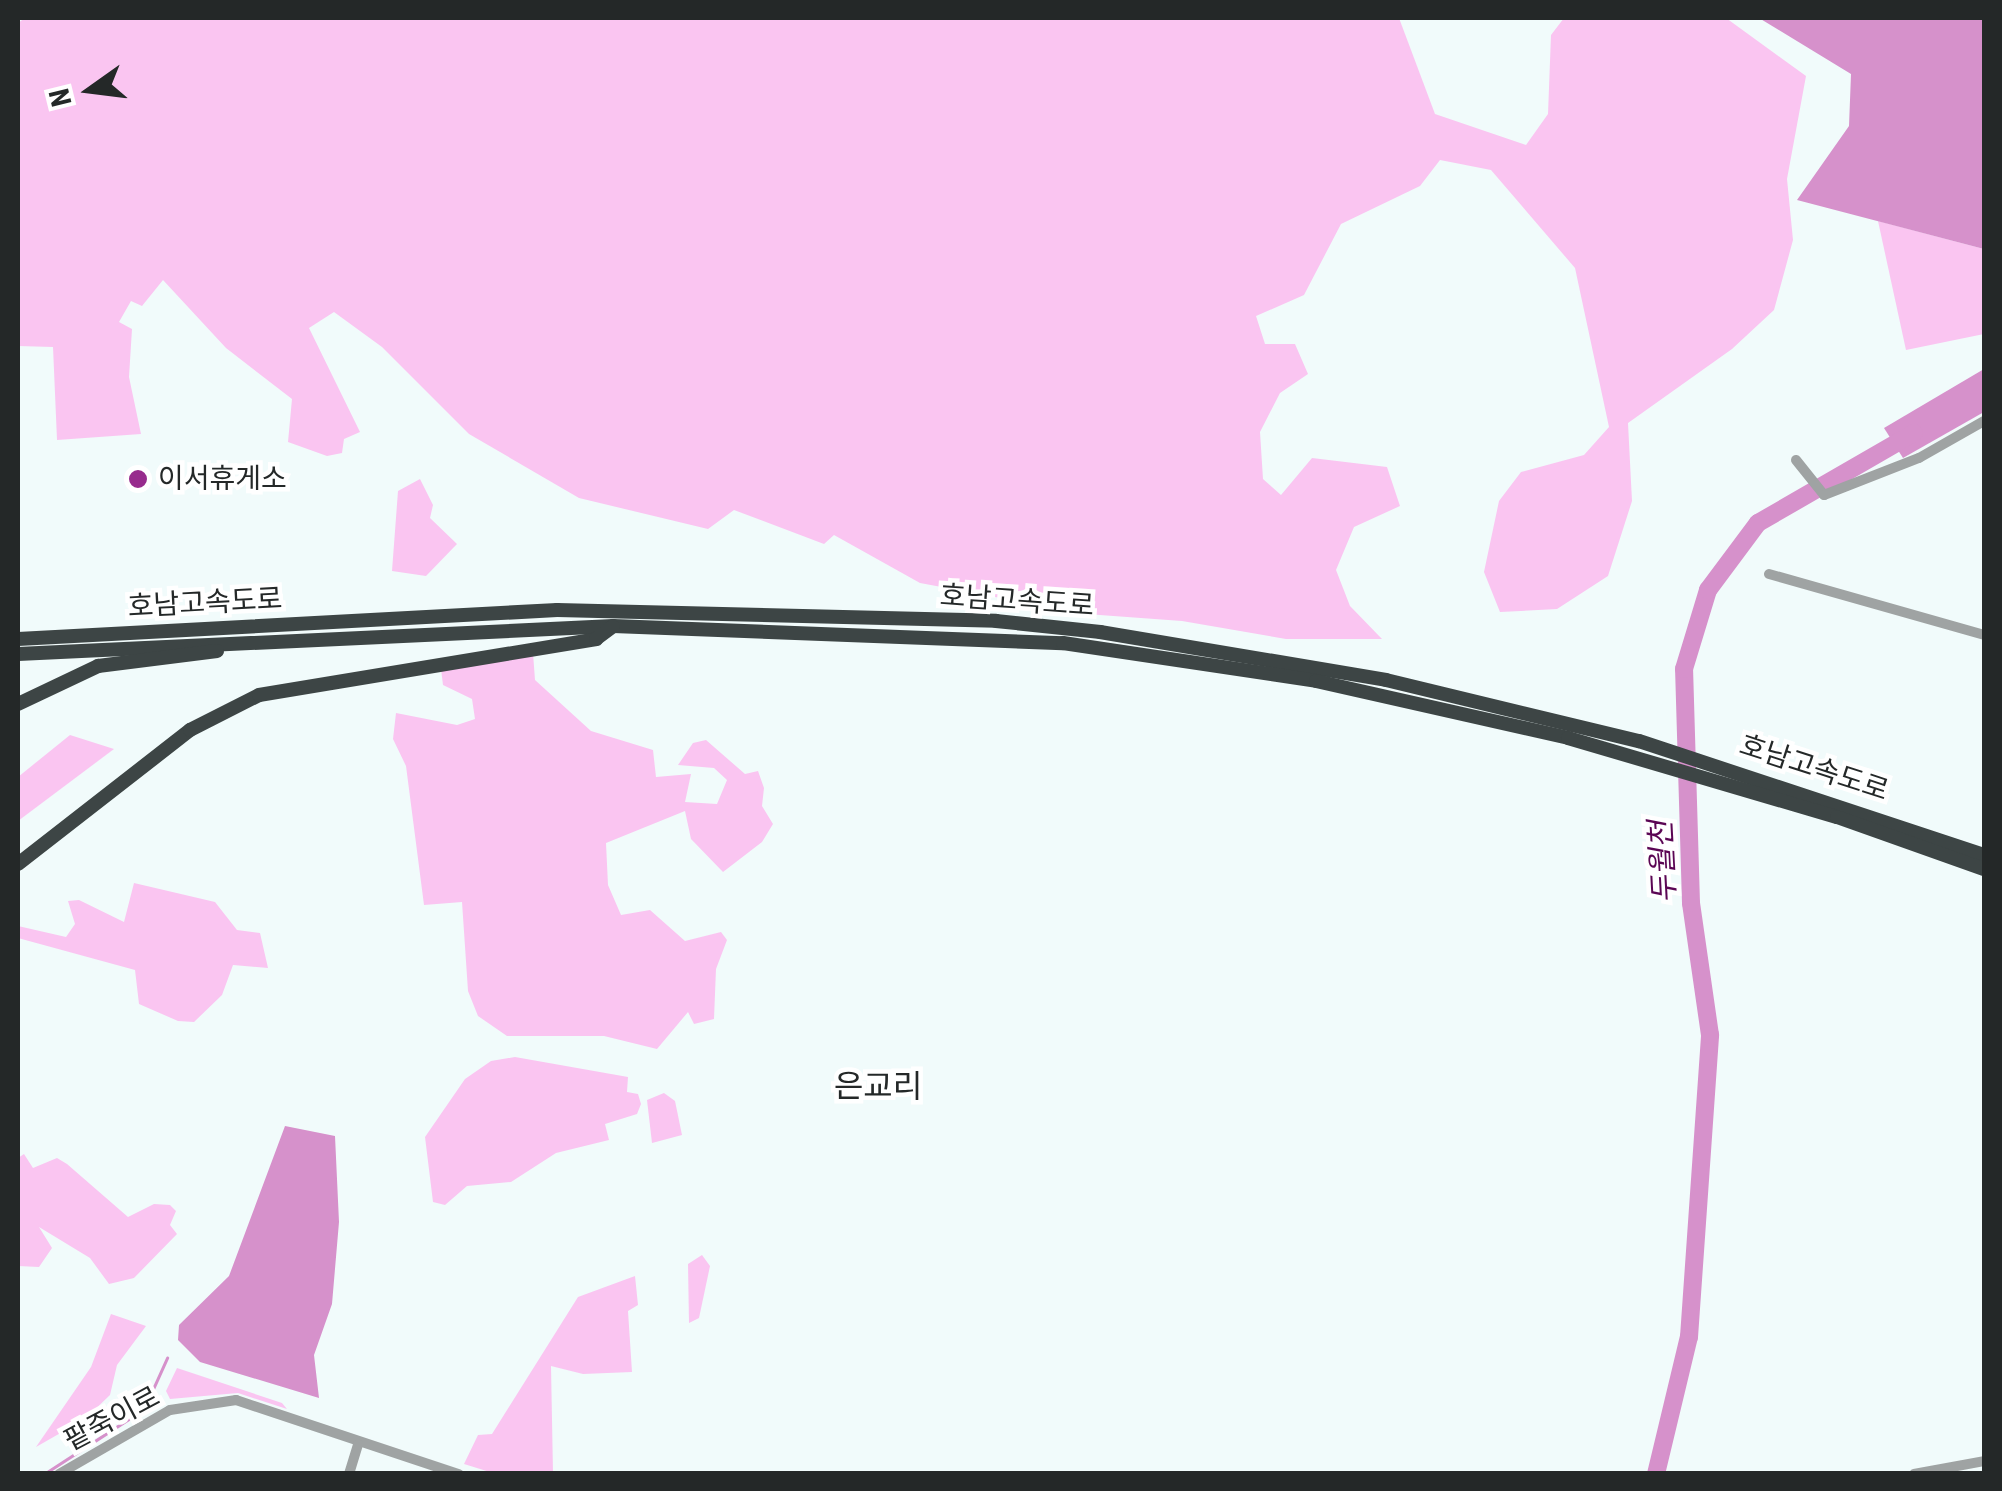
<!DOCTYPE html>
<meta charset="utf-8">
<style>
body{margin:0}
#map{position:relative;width:2002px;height:1491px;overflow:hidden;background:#f1fbfb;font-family:"Roboto Condensed","Noto Sans KR",sans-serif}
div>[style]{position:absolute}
.green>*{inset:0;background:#fac5f1}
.water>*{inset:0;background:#d691cb}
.stream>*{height:2.5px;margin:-1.25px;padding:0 1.25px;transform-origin:1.25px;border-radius:1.25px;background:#d691cb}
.river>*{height:18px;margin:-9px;padding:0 9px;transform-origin:9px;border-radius:9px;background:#d691cb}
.minor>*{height:10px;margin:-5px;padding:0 5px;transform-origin:5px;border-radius:5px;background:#9fa3a3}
.highway>*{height:14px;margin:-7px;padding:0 7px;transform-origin:7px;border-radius:7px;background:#3d4545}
.dots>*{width:28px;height:28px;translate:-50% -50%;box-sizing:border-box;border:5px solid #fff;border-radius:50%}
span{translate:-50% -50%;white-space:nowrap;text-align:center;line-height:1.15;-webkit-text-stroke:9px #fff;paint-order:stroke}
.poi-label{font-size:28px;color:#242828}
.left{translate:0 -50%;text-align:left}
.street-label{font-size:28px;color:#242828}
.water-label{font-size:30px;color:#5b0654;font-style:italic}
.quarter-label{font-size:32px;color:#242828}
.frame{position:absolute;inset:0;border:20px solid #242828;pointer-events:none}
.north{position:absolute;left:40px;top:40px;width:100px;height:100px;-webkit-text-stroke:8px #fff;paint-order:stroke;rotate:256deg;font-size:28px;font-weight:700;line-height:40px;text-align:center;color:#242828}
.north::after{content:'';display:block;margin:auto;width:35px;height:45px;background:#242828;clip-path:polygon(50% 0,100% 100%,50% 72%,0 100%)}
</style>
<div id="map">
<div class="green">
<div style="clip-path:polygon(25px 18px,1399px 18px,1435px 114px,1526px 145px,1548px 114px,1551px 35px,1564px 18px,1726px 18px,1806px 76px,1787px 179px,1793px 240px,1774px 310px,1732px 349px,1628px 423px,1632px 501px,1608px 576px,1557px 609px,1500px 612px,1484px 572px,1499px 501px,1521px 472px,1584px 455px,1609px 427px,1575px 268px,1491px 170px,1440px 160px,1420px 186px,1341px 224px,1304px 295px,1256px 316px,1265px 344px,1295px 344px,1308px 374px,1280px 393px,1260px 432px,1263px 479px,1281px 495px,1312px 458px,1387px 467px,1400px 506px,1354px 527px,1336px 570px,1350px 606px,1382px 639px,1286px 639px,1182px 621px,1086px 614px,920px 583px,834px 535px,824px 544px,734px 510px,708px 529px,579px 498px,469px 434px,382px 347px,334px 312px,309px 328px,360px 432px,344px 439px,342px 453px,327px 456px,288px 442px,292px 399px,226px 348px,163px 280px,142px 306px,131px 301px,119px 322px,132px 329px,129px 377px,141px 434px,57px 440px,53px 347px,18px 346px,18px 23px)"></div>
<div style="clip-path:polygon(1878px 221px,1984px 249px,1984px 334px,1906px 350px)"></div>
<div style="clip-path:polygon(420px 479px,433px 505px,430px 518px,457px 544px,426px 576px,392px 571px,398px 491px)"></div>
<div style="clip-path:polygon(533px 653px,535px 680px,591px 731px,653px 750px,656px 777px,691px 774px,685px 802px,717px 804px,727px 780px,714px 768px,678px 765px,693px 743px,706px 740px,745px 774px,758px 771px,764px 788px,762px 806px,773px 824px,762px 842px,723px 872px,691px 839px,685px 811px,606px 843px,608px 885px,621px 915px,650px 910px,685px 941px,721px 932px,727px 940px,716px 969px,714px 1019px,694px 1024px,688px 1012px,657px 1049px,604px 1036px,507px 1036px,478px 1016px,468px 991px,462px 902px,424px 905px,406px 766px,393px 739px,396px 713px,457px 725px,475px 719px,472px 699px,443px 685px,440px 661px)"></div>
<div style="clip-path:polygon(70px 735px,114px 749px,18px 821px,18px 777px)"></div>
<div style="clip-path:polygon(134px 883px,215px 902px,237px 930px,260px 933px,268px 968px,233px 965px,222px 995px,194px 1022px,178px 1021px,139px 1004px,135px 970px,18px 938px,18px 926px,66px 937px,75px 924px,68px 901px,79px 900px,124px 922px)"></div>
<div style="clip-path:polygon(515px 1057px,628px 1077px,627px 1092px,638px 1094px,641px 1104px,637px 1114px,605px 1124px,609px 1140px,556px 1153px,511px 1182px,467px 1186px,445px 1205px,433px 1202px,425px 1137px,465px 1079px,491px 1061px)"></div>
<div style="clip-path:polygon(664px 1093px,675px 1101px,682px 1135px,652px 1143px,647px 1100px)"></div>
<div style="clip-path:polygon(24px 1154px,33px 1168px,57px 1158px,67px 1164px,128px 1217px,154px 1204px,170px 1205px,176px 1211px,170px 1225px,177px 1234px,134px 1278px,109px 1284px,90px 1258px,39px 1227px,52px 1248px,39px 1267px,18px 1266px,18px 1158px)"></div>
<div style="clip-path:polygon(702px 1255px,710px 1266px,699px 1318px,689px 1323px,688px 1264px)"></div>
<div style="clip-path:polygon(635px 1276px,638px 1305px,628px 1311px,632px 1372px,583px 1374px,551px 1366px,553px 1473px,493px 1473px,464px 1464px,478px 1435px,492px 1434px,578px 1297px)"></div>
<div style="clip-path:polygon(111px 1314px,146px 1326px,117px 1365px,110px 1395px,85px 1419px,36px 1447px,91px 1367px)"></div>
<div style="clip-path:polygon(177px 1368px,282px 1403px,287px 1409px,238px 1393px,170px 1399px,166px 1391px)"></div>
</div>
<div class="water">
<div style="clip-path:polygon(1759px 18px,1984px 18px,1984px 249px,1797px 200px,1849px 126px,1851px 74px)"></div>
<div style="clip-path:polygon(1984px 369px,1984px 412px,1903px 458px,1884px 428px)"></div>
<div style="clip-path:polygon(285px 1126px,335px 1136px,339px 1222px,332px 1304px,314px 1355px,319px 1398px,200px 1362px,178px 1340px,179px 1325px,229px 1276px)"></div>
</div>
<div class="stream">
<div style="left:44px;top:1474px;width:119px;rotate:-33deg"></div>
<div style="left:144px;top:1409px;width:56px;rotate:-65.7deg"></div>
</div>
<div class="river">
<div style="left:1656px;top:1474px;width:141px;rotate:-76.5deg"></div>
<div style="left:1689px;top:1337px;width:303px;rotate:-86deg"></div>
<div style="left:1710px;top:1035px;width:133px;rotate:-98.2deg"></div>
<div style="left:1691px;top:903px;width:234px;rotate:-91.7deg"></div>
<div style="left:1684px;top:669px;width:83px;rotate:-73.1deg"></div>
<div style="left:1708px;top:590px;width:84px;rotate:-53.3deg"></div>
<div style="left:1758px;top:523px;width:180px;rotate:-30deg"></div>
</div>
<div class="minor">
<div style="left:1796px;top:460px;width:45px;rotate:51.3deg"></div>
<div style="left:1824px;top:495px;width:102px;rotate:-21.3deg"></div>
<div style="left:1919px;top:458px;width:75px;rotate:-29.6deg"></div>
<div style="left:1769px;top:574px;width:223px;rotate:15.8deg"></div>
<div style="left:59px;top:1474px;width:128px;rotate:-30deg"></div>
<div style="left:170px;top:1410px;width:67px;rotate:-8.6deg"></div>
<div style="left:236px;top:1400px;width:235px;rotate:18.4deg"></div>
<div style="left:349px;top:1474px;width:31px;rotate:-73deg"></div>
<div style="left:1914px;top:1474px;width:71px;rotate:-10.5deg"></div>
</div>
<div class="highway">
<div style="left:18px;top:639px;width:540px;rotate:-3.08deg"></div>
<div style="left:557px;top:610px;width:439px;rotate:1.4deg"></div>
<div style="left:996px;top:621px;width:105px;rotate:6deg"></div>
<div style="left:1100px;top:632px;width:290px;rotate:9.5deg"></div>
<div style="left:1386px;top:680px;width:260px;rotate:13.6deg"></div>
<div style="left:1639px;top:741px;width:363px;rotate:18.3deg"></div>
<div style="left:18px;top:654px;width:596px;rotate:-2.69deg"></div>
<div style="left:613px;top:626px;width:450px;rotate:2.2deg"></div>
<div style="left:1063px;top:643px;width:256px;rotate:8.5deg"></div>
<div style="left:1316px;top:681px;width:258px;rotate:12.7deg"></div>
<div style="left:1568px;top:738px;width:280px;rotate:16.4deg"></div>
<div style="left:1837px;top:817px;width:156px;rotate:19.5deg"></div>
<div style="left:18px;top:704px;width:89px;rotate:-25.4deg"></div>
<div style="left:98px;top:666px;width:120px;rotate:-7.2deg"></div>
<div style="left:18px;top:864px;width:218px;rotate:-37.9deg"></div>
<div style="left:190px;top:730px;width:77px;rotate:-26.9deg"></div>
<div style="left:259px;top:695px;width:342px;rotate:-9.4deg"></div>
<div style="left:596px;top:639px;width:21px;rotate:-37deg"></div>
</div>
<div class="dots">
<div style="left:138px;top:479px;background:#972b8d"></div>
</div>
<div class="poi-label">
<span class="left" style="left:158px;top:479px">이서휴게소</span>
</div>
<div class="street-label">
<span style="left:1017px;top:601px;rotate:4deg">호남고속도로</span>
<span style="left:205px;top:603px;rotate:-3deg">호남고속도로</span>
<span style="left:1814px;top:768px;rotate:18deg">호남고속도로</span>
<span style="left:112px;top:1419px;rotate:-28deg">팥죽이로</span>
</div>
<div class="water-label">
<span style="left:1663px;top:862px;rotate:-93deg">두월천</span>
</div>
<div class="quarter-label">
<span style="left:878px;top:1086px">은교리</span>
</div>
<div class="frame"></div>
<div class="north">N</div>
</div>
